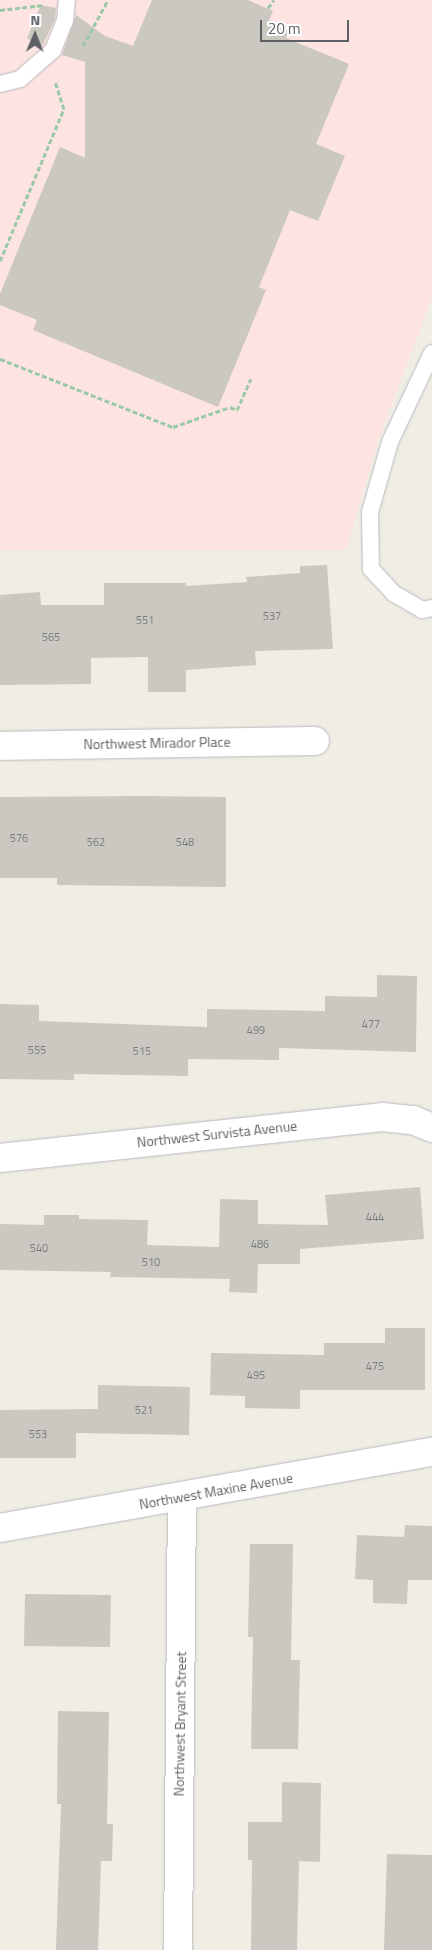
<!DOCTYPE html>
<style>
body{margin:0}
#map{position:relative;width:432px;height:1950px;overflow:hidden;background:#f0ede5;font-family:"Titillium Web",sans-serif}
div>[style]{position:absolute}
.medical>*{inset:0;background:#fde3e1}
.building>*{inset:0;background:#cbc8c2}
.path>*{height:3px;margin-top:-1.5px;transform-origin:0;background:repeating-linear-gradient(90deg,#99caa5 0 5px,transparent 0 7.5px)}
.roads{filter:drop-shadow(0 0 1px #b8bbbf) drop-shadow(0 0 1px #b8bbbf)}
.service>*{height:16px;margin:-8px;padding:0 8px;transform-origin:8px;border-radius:8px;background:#fff}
.minor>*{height:28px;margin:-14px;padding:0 14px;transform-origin:14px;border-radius:14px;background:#fff}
span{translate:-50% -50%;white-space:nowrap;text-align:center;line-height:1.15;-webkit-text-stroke:4.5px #fff;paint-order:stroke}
.number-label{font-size:11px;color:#787b7d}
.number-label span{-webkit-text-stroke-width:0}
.street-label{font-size:14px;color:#5d6166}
.north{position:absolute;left:10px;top:10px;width:50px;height:50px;-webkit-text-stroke:4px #fff;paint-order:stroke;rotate:1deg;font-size:14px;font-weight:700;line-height:20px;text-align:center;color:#5d6166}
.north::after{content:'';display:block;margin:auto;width:18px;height:22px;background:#5d6166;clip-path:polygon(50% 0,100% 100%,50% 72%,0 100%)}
.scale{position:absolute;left:260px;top:20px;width:89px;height:22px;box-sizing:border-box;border:2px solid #5d6166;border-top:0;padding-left:6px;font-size:15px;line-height:18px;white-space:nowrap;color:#5d6166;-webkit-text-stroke:4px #fff;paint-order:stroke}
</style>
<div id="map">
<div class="medical">
<div style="clip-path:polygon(0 0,432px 0,432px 298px,379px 438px,346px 550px,0 550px)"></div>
</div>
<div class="building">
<div style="clip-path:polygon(152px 0,248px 0,273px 11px,268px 23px,289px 31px,286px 38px,349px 64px,316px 144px,345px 156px,318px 221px,290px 210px,259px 287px,266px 290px,218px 407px,33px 330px,37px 320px,0 305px,0 294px,60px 147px,85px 158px,85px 62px,62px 55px,76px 15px,105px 36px,133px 46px)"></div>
<div style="clip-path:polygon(41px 5px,56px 8px,55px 19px,42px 46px,27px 38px)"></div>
<div style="clip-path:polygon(327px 565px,333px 649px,255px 651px,256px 665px,186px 670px,186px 692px,148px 692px,148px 657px,91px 658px,91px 684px,0 685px,0 595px,40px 592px,41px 605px,104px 605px,104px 583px,186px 583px,186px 586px,247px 582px,246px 577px,300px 573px,300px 566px)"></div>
<div style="clip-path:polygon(144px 796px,226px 797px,226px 887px,57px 885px,57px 878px,0 878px,0 797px)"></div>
<div style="clip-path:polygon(377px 975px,417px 976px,416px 1052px,279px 1048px,279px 1060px,188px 1059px,188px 1076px,74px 1074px,74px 1080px,0 1079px,0 1004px,39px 1005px,39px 1021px,207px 1027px,207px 1009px,325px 1011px,325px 996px,377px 997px)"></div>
<div style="clip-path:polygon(420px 1187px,424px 1239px,300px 1249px,300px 1264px,258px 1264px,257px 1293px,229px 1292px,230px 1279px,110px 1277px,111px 1272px,0 1270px,0 1224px,44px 1225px,44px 1215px,79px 1215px,79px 1219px,148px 1220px,147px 1245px,219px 1247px,220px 1199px,258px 1200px,258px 1224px,328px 1225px,325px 1195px)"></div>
<div style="clip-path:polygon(385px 1328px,425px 1328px,425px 1390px,300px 1390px,300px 1409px,245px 1408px,245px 1396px,210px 1395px,211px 1353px,324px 1355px,324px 1343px,385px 1343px)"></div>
<div style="clip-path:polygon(98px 1385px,190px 1387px,189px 1435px,76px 1433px,76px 1458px,0 1458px,0 1410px,98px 1409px)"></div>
<div style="clip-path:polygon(405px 1525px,432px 1526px,432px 1580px,408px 1580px,407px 1604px,373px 1603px,373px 1580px,355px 1579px,357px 1535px,404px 1537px)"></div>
<div style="clip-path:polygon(250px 1544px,293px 1544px,291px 1660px,300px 1660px,298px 1749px,251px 1749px,253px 1637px,248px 1637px)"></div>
<div style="clip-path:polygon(25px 1594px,111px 1595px,110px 1647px,24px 1646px)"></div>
<div style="clip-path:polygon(58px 1711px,109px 1712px,107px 1824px,113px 1824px,112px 1861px,101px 1861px,98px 1950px,56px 1950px,61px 1804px,57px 1804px)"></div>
<div style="clip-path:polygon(282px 1782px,321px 1783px,320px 1862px,299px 1861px,297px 1950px,251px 1950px,252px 1860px,248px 1860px,248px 1822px,282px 1822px)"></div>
<div style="clip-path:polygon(387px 1854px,432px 1855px,432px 1950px,384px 1950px)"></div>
</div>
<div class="path">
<div style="left:268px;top:8px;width:10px;rotate:-53deg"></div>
<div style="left:0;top:10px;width:44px;rotate:-6.5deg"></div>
<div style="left:83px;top:46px;width:52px;rotate:-61.5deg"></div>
<div style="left:0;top:261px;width:165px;rotate:-67.2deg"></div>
<div style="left:64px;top:109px;width:28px;rotate:-108deg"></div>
<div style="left:0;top:359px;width:186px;rotate:21.5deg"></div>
<div style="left:173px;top:427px;width:60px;rotate:-19.3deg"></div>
<div style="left:230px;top:407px;width:8px;rotate:23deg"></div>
<div style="left:237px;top:410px;width:34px;rotate:-66deg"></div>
</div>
<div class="roads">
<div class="service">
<div style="left:0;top:84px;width:21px;rotate:-14deg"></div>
<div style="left:20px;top:79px;width:44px;rotate:-41.3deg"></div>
<div style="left:53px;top:50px;width:31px;rotate:-68deg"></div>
<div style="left:65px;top:21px;width:21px;rotate:-85deg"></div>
<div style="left:432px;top:353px;width:98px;rotate:115.3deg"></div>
<div style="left:390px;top:442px;width:73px;rotate:105.9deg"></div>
<div style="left:370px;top:512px;width:57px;rotate:89deg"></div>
<div style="left:371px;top:569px;width:33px;rotate:47deg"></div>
<div style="left:393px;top:593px;width:34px;rotate:30deg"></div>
<div style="left:422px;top:610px;width:10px;rotate:-11deg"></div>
</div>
<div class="minor">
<div style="left:0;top:746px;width:315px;rotate:-0.9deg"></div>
<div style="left:0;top:1158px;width:384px;rotate:-6.1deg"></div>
<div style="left:382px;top:1117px;width:31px;rotate:6deg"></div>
<div style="left:413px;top:1120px;width:21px;rotate:23deg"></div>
<div style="left:0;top:1528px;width:439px;rotate:-10deg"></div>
<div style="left:178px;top:1950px;width:452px;rotate:-89.5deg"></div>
</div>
</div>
<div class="number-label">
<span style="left:272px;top:616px">537</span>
<span style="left:145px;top:620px">551</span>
<span style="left:51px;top:637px">565</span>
<span style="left:19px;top:838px">576</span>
<span style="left:96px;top:842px">562</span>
<span style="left:185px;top:842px">548</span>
<span style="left:371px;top:1024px">477</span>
<span style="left:256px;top:1030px">499</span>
<span style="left:37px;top:1050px">555</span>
<span style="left:142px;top:1051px">515</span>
<span style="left:375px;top:1217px">444</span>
<span style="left:260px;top:1244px">486</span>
<span style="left:39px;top:1248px">540</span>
<span style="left:151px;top:1262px">510</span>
<span style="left:375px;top:1366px">475</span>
<span style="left:256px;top:1375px">495</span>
<span style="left:144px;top:1410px">521</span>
<span style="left:38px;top:1434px">553</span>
</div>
<div class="street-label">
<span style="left:157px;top:743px;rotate:-1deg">Northwest Mirador Place</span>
<span style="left:217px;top:1134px;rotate:-6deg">Northwest Survista Avenue</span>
<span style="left:216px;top:1491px;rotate:-10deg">Northwest Maxine Avenue</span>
<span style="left:180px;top:1724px;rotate:-89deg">Northwest Bryant Street</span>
</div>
<div class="north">N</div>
<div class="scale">20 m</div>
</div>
